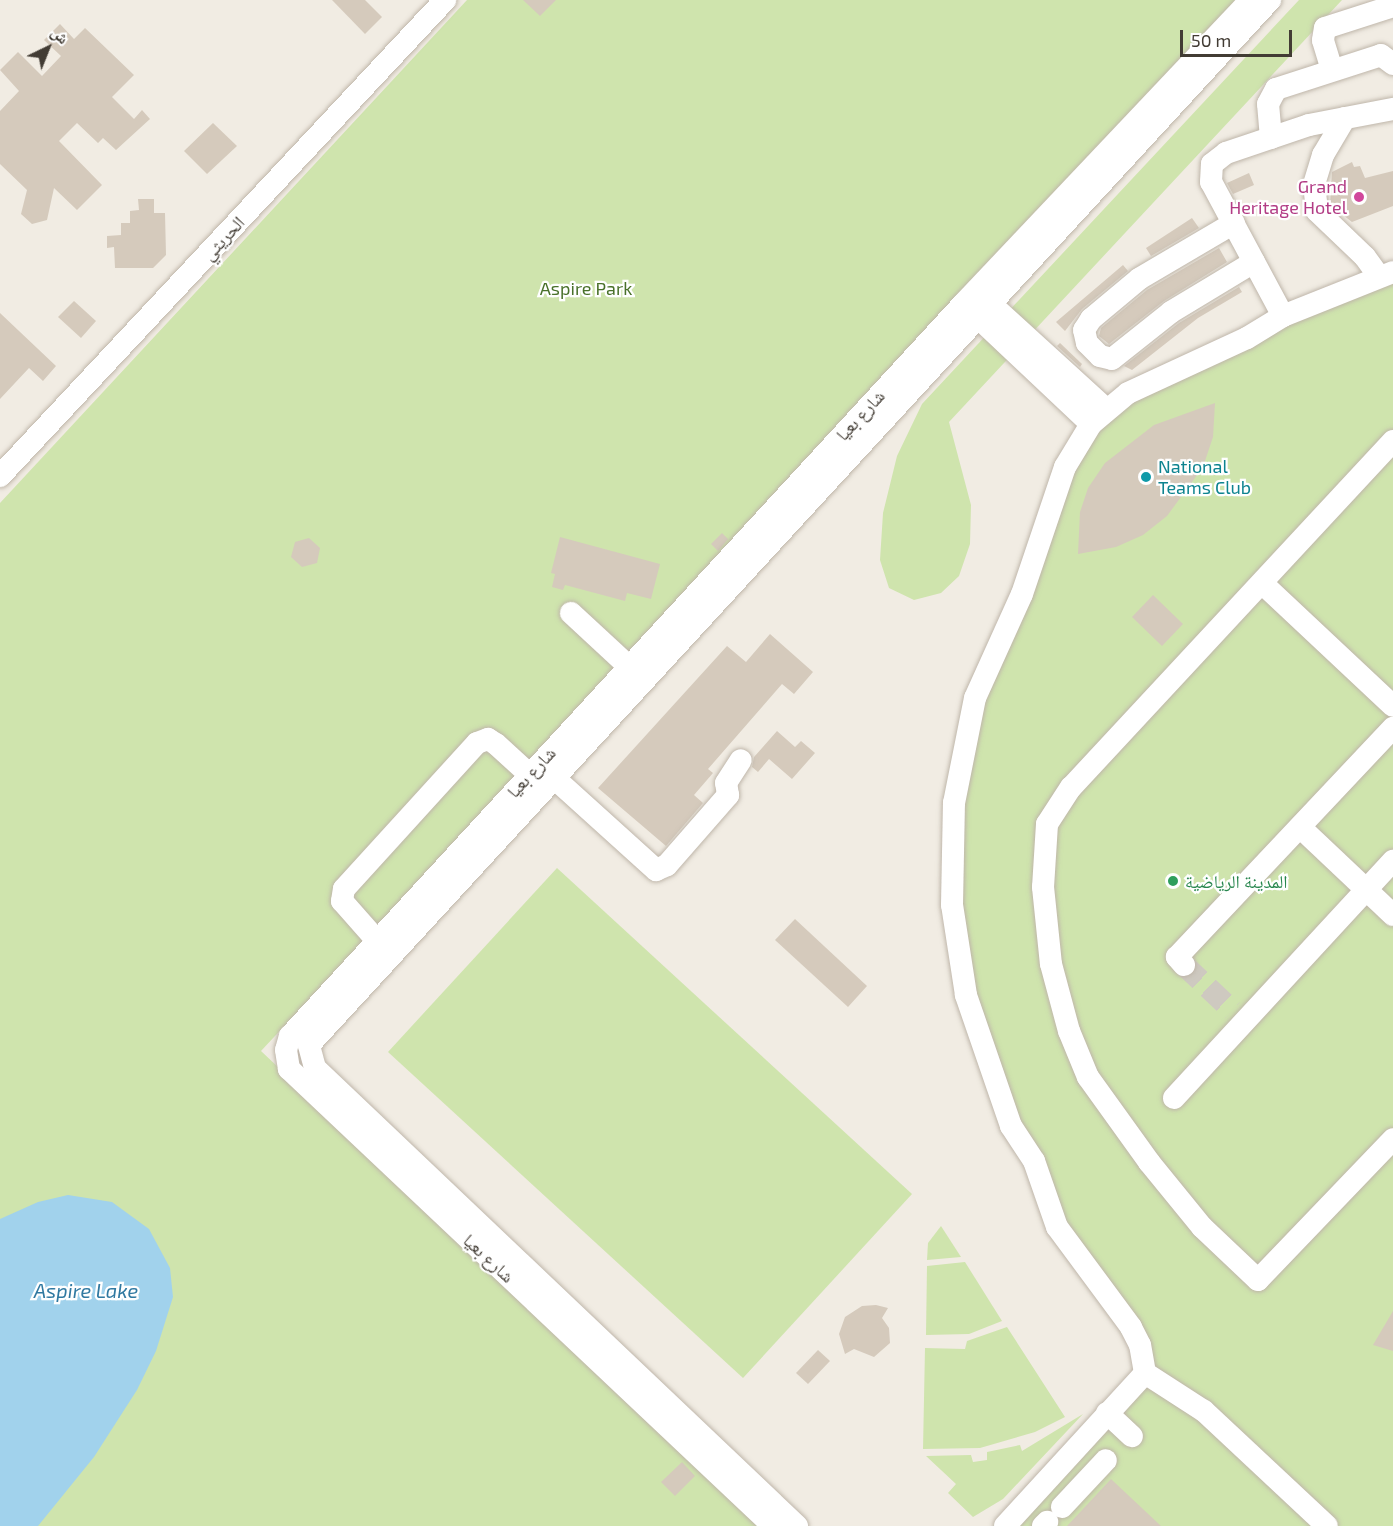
<!DOCTYPE html>
<meta charset="utf-8">
<style>
body{margin:0}
#map{position:relative;width:1393px;height:1526px;overflow:hidden;background:#f1ece3;font-family:"Exo 2","Noto Naskh Arabic",sans-serif}
div>[style]{position:absolute}
.green>*{inset:0;background:#cfe4ad}
.water>*{inset:0;background:#a1d2ec}
.building>*{inset:0;background:#d5cabc}
.minor-tunnel>*{height:22px;margin-top:-11px;transform-origin:0;background:repeating-linear-gradient(90deg,#cec9c0 0 22px,transparent 0 33px)}
.roads{filter:drop-shadow(0 0 2px #bfb6aa) drop-shadow(0 0 2px #bfb6aa)}
.minor>*{height:22px;margin:-11px;padding:0 11px;transform-origin:11px;border-radius:11px;background:#fff}
.dots>*{width:16px;height:16px;translate:-50% -50%;box-sizing:border-box;border:3px solid #fff;border-radius:50%}
span{translate:-50% -50%;white-space:nowrap;text-align:center;line-height:1.15;-webkit-text-stroke:4.5px #fff;paint-order:stroke}
.hotel-label{font-size:18px;color:#b23c85}
.right{translate:-100% -50%;text-align:right}
.street-label{font-size:18px;color:#423c34}
.park-label{font-size:18px;color:#49712a}
.culture-label{font-size:18px;color:#0d838f}
.left{translate:0 -50%;text-align:left}
.leisure-label{font-size:18px;color:#27864d}
.water-label{font-size:20px;color:#3079a1;font-style:italic}
.north{position:absolute;left:18px;top:18px;width:60px;height:60px;-webkit-text-stroke:4px #fff;paint-order:stroke;rotate:43deg;font-size:16px;font-weight:700;line-height:24px;text-align:center;color:#423c34}
.north::after{content:'';display:block;margin:auto;width:21px;height:27px;background:#423c34;clip-path:polygon(50% 0,100% 100%,50% 72%,0 100%)}
.scale{position:absolute;left:1180px;top:30px;width:112px;height:27px;box-sizing:border-box;border:3px solid #423c34;border-top:0;padding-left:8px;font-size:18px;line-height:21px;white-space:nowrap;color:#423c34;-webkit-text-stroke:4px #fff;paint-order:stroke}
</style>
<div id="map">
<div class="green">
<div style="clip-path:polygon(467px 0,1241px 0,261px 1051px,764px 1526px,0 1526px,0 503px)"></div>
<div style="clip-path:polygon(1299px 0,1342px 0,949px 422px,971px 505px,970px 544px,959px 576px,941px 593px,914px 600px,889px 588px,880px 560px,883px 513px,897px 456px,922px 404px)"></div>
<div style="clip-path:polygon(1393px 272px,1393px 1526px,1005px 1526px,1143px 1361px,1057px 1227px,960px 945px,966px 749px,1091px 424px)"></div>
<div style="clip-path:polygon(557px 868px,912px 1194px,743px 1378px,388px 1052px)"></div>
<div style="clip-path:polygon(941px 1226px,961px 1257px,927px 1260px,928px 1243px)"></div>
<div style="clip-path:polygon(965px 1262px,1002px 1321px,969px 1334px,926px 1335px,927px 1266px)"></div>
<div style="clip-path:polygon(1007px 1327px,1065px 1417px,1035px 1432px,980px 1448px,923px 1449px,925px 1348px,965px 1349px,967px 1341px)"></div>
<div style="clip-path:polygon(1083px 1414px,1003px 1499px,973px 1517px,948px 1493px,956px 1484px,926px 1456px,971px 1455px,973px 1462px,987px 1460px,987px 1452px,1020px 1445px,1022px 1451px)"></div>
</div>
<div class="water">
<div style="clip-path:polygon(68px 1195px,112px 1202px,149px 1229px,170px 1268px,173px 1297px,156px 1351px,137px 1390px,94px 1457px,38px 1526px,0 1526px,0 1219px,38px 1202px)"></div>
</div>
<div class="building">
<div style="clip-path:polygon(332px 0,365px 0,382px 17px,365px 34px)"></div>
<div style="clip-path:polygon(523px 0,556px 0,540px 16px)"></div>
<div style="clip-path:polygon(60px 24px,74px 39px,85px 28px,134px 75px,112px 97px,134px 119px,142px 110px,150px 119px,116px 150px,103px 138px,98px 143px,77px 123px,59px 141px,102px 185px,77px 210px,54px 188px,47px 220px,32px 224px,21px 214px,27px 190px,0 164px,0 111px,19px 91px,0 70px,18px 52px,42px 76px,61px 56px,44px 40px)"></div>
<div style="clip-path:polygon(213px 123px,237px 146px,207px 174px,184px 151px)"></div>
<div style="clip-path:polygon(1352px 162px,1354px 167px,1360px 166px,1365px 178px,1393px 171px,1393px 206px,1352px 222px,1330px 205px,1332px 172px)"></div>
<div style="clip-path:polygon(1249px 173px,1254px 185px,1233px 194px,1227px 183px)"></div>
<div style="clip-path:polygon(138px 199px,154px 199px,154px 213px,165px 213px,166px 255px,153px 268px,115px 268px,114px 247px,107px 248px,107px 236px,121px 235px,121px 223px,130px 223px,130px 211px,139px 210px)"></div>
<div style="clip-path:polygon(1192px 218px,1199px 228px,1151px 256px,1146px 248px)"></div>
<div style="clip-path:polygon(1219px 248px,1227px 262px,1164px 301px,1109px 344px,1099px 336px,1101px 328px,1147px 290px)"></div>
<div style="clip-path:polygon(1123px 265px,1128px 271px,1082px 309px,1065px 331px,1056px 322px)"></div>
<div style="clip-path:polygon(1239px 287px,1242px 292px,1198px 318px,1132px 370px,1124px 366px,1179px 323px)"></div>
<div style="clip-path:polygon(74px 301px,96px 321px,81px 338px,58px 317px)"></div>
<div style="clip-path:polygon(0 313px,56px 366px,43px 381px,29px 368px,0 399px)"></div>
<div style="clip-path:polygon(1060px 343px,1082px 364px,1080px 367px,1057px 346px)"></div>
<div style="clip-path:polygon(1215px 403px,1213px 437px,1203px 467px,1167px 516px,1143px 535px,1116px 547px,1078px 554px,1080px 512px,1088px 488px,1105px 463px,1154px 425px)"></div>
<div style="clip-path:polygon(722px 533px,728px 539px,718px 551px,711px 544px)"></div>
<div style="clip-path:polygon(560px 537px,660px 564px,651px 599px,627px 593px,625px 601px,565px 585px,563px 590px,552px 587px,555px 574px,551px 573px)"></div>
<div style="clip-path:polygon(309px 538px,320px 548px,317px 563px,302px 567px,291px 557px,295px 542px)"></div>
<div style="clip-path:polygon(1153px 595px,1183px 624px,1162px 646px,1132px 617px)"></div>
<div style="clip-path:polygon(770px 634px,813px 672px,794px 694px,782px 684px,708px 769px,713px 773px,694px 795px,703px 803px,666px 846px,598px 788px,727px 646px,746px 662px)"></div>
<div style="clip-path:polygon(777px 731px,795px 747px,801px 741px,815px 753px,792px 779px,769px 759px,758px 772px,752px 767px,754px 757px)"></div>
<div style="clip-path:polygon(795px 919px,867px 986px,848px 1007px,775px 940px)"></div>
<div style="clip-path:polygon(876px 1305px,888px 1308px,882px 1318px,889px 1328px,890px 1343px,874px 1357px,854px 1349px,845px 1354px,839px 1334px,845px 1317px,862px 1306px)"></div>
<div style="clip-path:polygon(1393px 1311px,1393px 1351px,1373px 1345px)"></div>
<div style="clip-path:polygon(818px 1350px,830px 1361px,808px 1384px,796px 1373px)"></div>
<div style="clip-path:polygon(682px 1462px,695px 1476px,675px 1496px,661px 1482px)"></div>
<div style="clip-path:polygon(1111px 1479px,1161px 1526px,1067px 1526px)"></div>
</div>
<div class="minor-tunnel">
<div style="left:1184px;top:965px;width:66px;rotate:43.2deg"></div>
</div>
<div class="roads">
<div class="minor">
<div style="left:1332px;top:70px;width:31px;rotate:-107deg"></div>
<div style="left:1323px;top:40px;width:12px;rotate:-81deg"></div>
<div style="left:1325px;top:28px;width:71px;rotate:-17.9deg"></div>
<div style="left:1345px;top:118px;width:43px;rotate:120.7deg"></div>
<div style="left:1323px;top:155px;width:31px;rotate:107deg"></div>
<div style="left:1314px;top:185px;width:26px;rotate:83deg"></div>
<div style="left:1317px;top:211px;width:66px;rotate:43.8deg"></div>
<div style="left:1365px;top:257px;width:24px;rotate:54deg"></div>
<div style="left:1271px;top:138px;width:34px;rotate:-95deg"></div>
<div style="left:1268px;top:104px;width:17px;rotate:-62deg"></div>
<div style="left:1276px;top:89px;width:110px;rotate:-17.9deg"></div>
<div style="left:1381px;top:55px;width:15px;rotate:37deg"></div>
<div style="left:1234px;top:223px;width:110px;rotate:149.5deg"></div>
<div style="left:1139px;top:279px;width:62px;rotate:140.2deg"></div>
<div style="left:1091px;top:319px;width:13px;rotate:122deg"></div>
<div style="left:1084px;top:330px;width:13px;rotate:77deg"></div>
<div style="left:1087px;top:343px;width:18px;rotate:45deg"></div>
<div style="left:1100px;top:356px;width:12px;rotate:14deg"></div>
<div style="left:1112px;top:359px;width:75px;rotate:-38.5deg"></div>
<div style="left:1171px;top:312px;width:97px;rotate:-31.1deg"></div>
<div style="left:981px;top:295px;width:169px;rotate:42.4deg"></div>
<div style="left:968px;top:308px;width:169px;rotate:43.3deg"></div>
<div style="left:1283px;top:316px;width:152px;rotate:-118.2deg"></div>
<div style="left:1211px;top:182px;width:18px;rotate:-87deg"></div>
<div style="left:1212px;top:164px;width:18px;rotate:-38deg"></div>
<div style="left:1226px;top:153px;width:88px;rotate:-18.6deg"></div>
<div style="left:1309px;top:125px;width:86px;rotate:-10.8deg"></div>
<div style="left:1393px;top:441px;width:473px;rotate:132.9deg"></div>
<div style="left:1071px;top:787px;width:44px;rotate:123deg"></div>
<div style="left:1047px;top:824px;width:63px;rotate:93.6deg"></div>
<div style="left:1043px;top:887px;width:77px;rotate:84.1deg"></div>
<div style="left:1051px;top:964px;width:69px;rotate:75deg"></div>
<div style="left:1069px;top:1031px;width:50px;rotate:67.6deg"></div>
<div style="left:1088px;top:1077px;width:105px;rotate:54.3deg"></div>
<div style="left:1149px;top:1162px;width:84px;rotate:50.8deg"></div>
<div style="left:1202px;top:1227px;width:77px;rotate:43.4deg"></div>
<div style="left:1258px;top:1280px;width:195px;rotate:-46.2deg"></div>
<div style="left:0;top:476px;width:652px;rotate:-46.93deg"></div>
<div style="left:1263px;top:584px;width:178px;rotate:43.2deg"></div>
<div style="left:571px;top:613px;width:93px;rotate:42.8deg"></div>
<div style="left:542px;top:767px;width:154px;rotate:42.1deg"></div>
<div style="left:656px;top:870px;width:12px;rotate:-24deg"></div>
<div style="left:667px;top:865px;width:93px;rotate:-48.9deg"></div>
<div style="left:728px;top:795px;width:12px;rotate:-99deg"></div>
<div style="left:726px;top:783px;width:27px;rotate:-57deg"></div>
<div style="left:1300px;top:827px;width:128px;rotate:43.4deg"></div>
<div style="left:387px;top:952px;width:68px;rotate:-131.4deg"></div>
<div style="left:342px;top:901px;width:12px;rotate:-81deg"></div>
<div style="left:344px;top:889px;width:197px;rotate:-47.7deg"></div>
<div style="left:477px;top:743px;width:12px;rotate:-20deg"></div>
<div style="left:488px;top:739px;width:9px;rotate:32deg"></div>
<div style="left:496px;top:744px;width:45px;rotate:42.3deg"></div>
<div style="left:1184px;top:965px;width:11px;rotate:-131deg"></div>
<div style="left:1177px;top:957px;width:315px;rotate:-46.7deg"></div>
<div style="left:1174px;top:1098px;width:323px;rotate:-47.3deg"></div>
<div style="left:1145px;top:1373px;width:70px;rotate:32.8deg"></div>
<div style="left:1204px;top:1411px;width:168px;rotate:43.1deg"></div>
<div style="left:1107px;top:1413px;width:34px;rotate:43deg"></div>
<div style="left:1062px;top:1507px;width:64px;rotate:-46.9deg"></div>
<div style="left:773px;top:1526px;width:666px;rotate:-136.64deg"></div>
<div style="left:289px;top:1069px;width:19px;rotate:-99deg"></div>
<div style="left:286px;top:1050px;width:15px;rotate:-74deg"></div>
<div style="left:290px;top:1036px;width:996px;rotate:-47.4deg"></div>
<div style="left:964px;top:303px;width:417px;rotate:-46.6deg"></div>
<div style="left:797px;top:1526px;width:665px;rotate:-136.46deg"></div>
<div style="left:315px;top:1068px;width:24px;rotate:-105deg"></div>
<div style="left:309px;top:1045px;width:1420px;rotate:-47.4deg"></div>
<div style="left:1005px;top:1526px;width:207px;rotate:-47.5deg"></div>
<div style="left:1145px;top:1373px;width:28px;rotate:-100deg"></div>
<div style="left:1140px;top:1345px;width:20px;rotate:-117deg"></div>
<div style="left:1131px;top:1327px;width:124px;rotate:-126.5deg"></div>
<div style="left:1057px;top:1227px;width:70px;rotate:-109.2deg"></div>
<div style="left:1034px;top:1161px;width:42px;rotate:-123.3deg"></div>
<div style="left:1011px;top:1126px;width:139px;rotate:-109deg"></div>
<div style="left:966px;top:995px;width:91px;rotate:-98.8deg"></div>
<div style="left:952px;top:905px;width:102px;rotate:-88.9deg"></div>
<div style="left:954px;top:803px;width:107px;rotate:-78.7deg"></div>
<div style="left:975px;top:698px;width:114px;rotate:-65.7deg"></div>
<div style="left:1022px;top:594px;width:134px;rotate:-71.3deg"></div>
<div style="left:1065px;top:467px;width:50px;rotate:-58.8deg"></div>
<div style="left:1091px;top:424px;width:48px;rotate:-40deg"></div>
<div style="left:1128px;top:393px;width:131px;rotate:-24.8deg"></div>
<div style="left:1247px;top:338px;width:42px;rotate:-31.4deg"></div>
<div style="left:1283px;top:316px;width:118px;rotate:-21.8deg"></div>
<div style="left:1043px;top:1526px;width:6px;rotate:-45deg"></div>
</div>
</div>
<div class="dots">
<div style="left:1359px;top:197px;background:#d1479c"></div>
<div style="left:1146px;top:477px;background:#0f9aa8"></div>
<div style="left:1173px;top:881px;background:#2e9e5b"></div>
</div>
<div class="hotel-label">
<span class="right" style="left:1347px;top:197px">Grand<br>Heritage Hotel</span>
</div>
<div class="street-label">
<span style="left:223px;top:238px;rotate:-47deg">الحريثي</span>
<span style="left:860px;top:415px;rotate:-47deg">شارع بعيا</span>
<span style="left:531px;top:772px;rotate:-47deg">شارع بعيا</span>
<span style="left:489px;top:1258px;rotate:43deg">شارع بعيا</span>
</div>
<div class="park-label">
<span style="left:586px;top:288px">Aspire Park</span>
</div>
<div class="culture-label">
<span class="left" style="left:1158px;top:477px">National<br>Teams Club</span>
</div>
<div class="leisure-label">
<span class="left" style="left:1185px;top:881px">المدينة الرياضية</span>
</div>
<div class="water-label">
<span style="left:86px;top:1290px">Aspire Lake</span>
</div>
<div class="north">ش</div>
<div class="scale">50 m</div>
</div>
